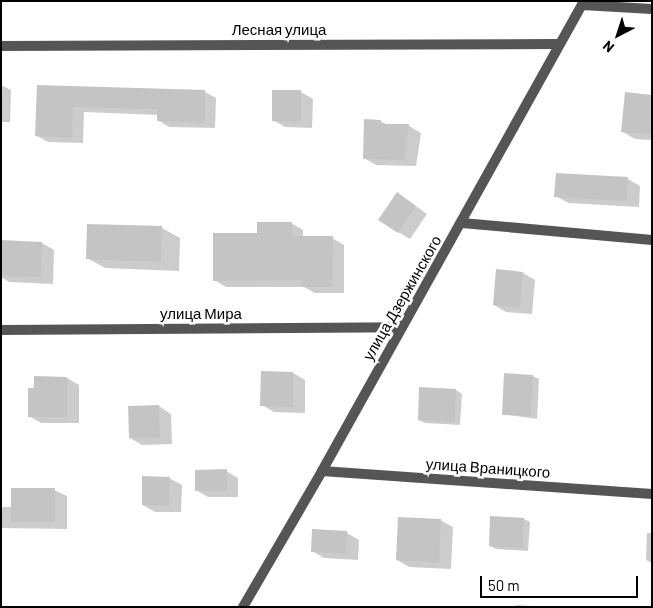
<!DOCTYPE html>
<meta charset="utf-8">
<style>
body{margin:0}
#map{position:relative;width:653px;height:608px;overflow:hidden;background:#fff;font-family:Barlow,sans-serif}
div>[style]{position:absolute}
.shadow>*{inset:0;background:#0003}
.building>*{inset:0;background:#c4c4c4}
.minor>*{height:10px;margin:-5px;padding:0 5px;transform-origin:5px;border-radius:5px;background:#555}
span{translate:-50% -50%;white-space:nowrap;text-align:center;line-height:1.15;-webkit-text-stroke:5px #fff;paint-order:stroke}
.street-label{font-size:15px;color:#000}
.frame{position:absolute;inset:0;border:2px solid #000;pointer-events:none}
.north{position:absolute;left:593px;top:10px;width:50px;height:50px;-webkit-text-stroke:4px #fff;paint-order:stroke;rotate:220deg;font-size:14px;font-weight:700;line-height:20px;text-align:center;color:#000}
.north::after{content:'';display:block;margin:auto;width:18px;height:22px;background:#000;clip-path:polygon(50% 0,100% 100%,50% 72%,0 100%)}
.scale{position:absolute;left:480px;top:576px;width:158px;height:22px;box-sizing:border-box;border:2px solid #000;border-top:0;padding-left:6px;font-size:15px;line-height:18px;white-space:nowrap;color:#000;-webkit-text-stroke:4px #fff;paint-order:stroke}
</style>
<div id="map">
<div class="shadow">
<div style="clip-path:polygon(1px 85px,11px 90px,10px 122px,1px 122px)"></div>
<div style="clip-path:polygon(38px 86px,205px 92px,216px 98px,215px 128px,169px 127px,158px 120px,158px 115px,84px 112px,83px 143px,48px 142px,37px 136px)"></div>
<div style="clip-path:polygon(301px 92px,313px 99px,312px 128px,285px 127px,273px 120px)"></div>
<div style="clip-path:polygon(652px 97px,652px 140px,635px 139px,623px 132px)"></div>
<div style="clip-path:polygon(380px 121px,388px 125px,409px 126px,421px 133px,416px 166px,376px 165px,364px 158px)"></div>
<div style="clip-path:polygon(628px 179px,640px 186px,639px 207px,568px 203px,556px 196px)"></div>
<div style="clip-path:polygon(409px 201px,427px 214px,410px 239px,398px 232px)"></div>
<div style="clip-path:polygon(291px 223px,303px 230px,303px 237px,332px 238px,344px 245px,344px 293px,315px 293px,304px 287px,226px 287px,214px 280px)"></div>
<div style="clip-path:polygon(162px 228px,180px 238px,179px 271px,105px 268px,87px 258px)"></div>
<div style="clip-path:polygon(1px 241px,42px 243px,54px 250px,53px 284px,9px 282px,1px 277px)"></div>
<div style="clip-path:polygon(498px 271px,523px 273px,535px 280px,532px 314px,506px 312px,494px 305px)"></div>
<div style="clip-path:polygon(293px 373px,305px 380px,305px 413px,274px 412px,262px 405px)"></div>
<div style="clip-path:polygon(533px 376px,539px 379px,537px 419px,503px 414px)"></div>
<div style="clip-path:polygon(35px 377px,67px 378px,79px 385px,79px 423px,41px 423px,29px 416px)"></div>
<div style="clip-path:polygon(456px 390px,462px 394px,460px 425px,425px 423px,419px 420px)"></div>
<div style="clip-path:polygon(159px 406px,171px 414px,172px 444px,142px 445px,130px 438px,130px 407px)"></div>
<div style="clip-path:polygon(226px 471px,238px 478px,238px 497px,208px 497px,196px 490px)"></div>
<div style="clip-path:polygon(169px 478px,182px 485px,181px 512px,155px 512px,143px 505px)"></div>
<div style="clip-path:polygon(54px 490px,67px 496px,67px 529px,2px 528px,1px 542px,1px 507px,12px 507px)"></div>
<div style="clip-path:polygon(524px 519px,530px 522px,528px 551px,496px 549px,490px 546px)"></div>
<div style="clip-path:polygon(440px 520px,453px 527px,451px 569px,409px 567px,397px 560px)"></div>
<div style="clip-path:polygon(313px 531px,347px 533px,359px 540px,358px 560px,324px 558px,312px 551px)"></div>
<div style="clip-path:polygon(647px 533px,652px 533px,652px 563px,646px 560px)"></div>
<div style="clip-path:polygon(516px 605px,544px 607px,516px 607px)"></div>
</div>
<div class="building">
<div style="clip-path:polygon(37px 85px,205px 90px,205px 123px,157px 121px,157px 109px,73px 107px,72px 138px,35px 136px)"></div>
<div style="clip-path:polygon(272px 90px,301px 90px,301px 122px,272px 121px)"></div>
<div style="clip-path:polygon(625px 92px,652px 95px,652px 135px,621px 132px)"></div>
<div style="clip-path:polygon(364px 119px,381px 120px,381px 124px,409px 124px,404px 160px,363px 159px)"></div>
<div style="clip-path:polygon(556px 173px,628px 177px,627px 201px,554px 197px)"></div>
<div style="clip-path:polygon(397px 192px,416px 206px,398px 233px,378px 220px)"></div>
<div style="clip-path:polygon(257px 222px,292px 222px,292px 236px,333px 236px,332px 287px,302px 287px,302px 280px,213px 281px,213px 233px,257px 233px)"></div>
<div style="clip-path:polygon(87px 224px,162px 226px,161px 262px,86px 259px)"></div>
<div style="clip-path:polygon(1px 240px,42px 242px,41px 277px,1px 276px)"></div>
<div style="clip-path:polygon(496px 269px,523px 272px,520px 308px,493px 305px)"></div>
<div style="clip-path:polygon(261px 371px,293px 372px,293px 407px,260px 406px)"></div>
<div style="clip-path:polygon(504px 373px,533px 375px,531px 416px,502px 415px)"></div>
<div style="clip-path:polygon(34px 376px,67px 377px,67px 417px,28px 417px,28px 388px,34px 388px)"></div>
<div style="clip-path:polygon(419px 387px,456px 389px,455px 422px,418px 420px)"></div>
<div style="clip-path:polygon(159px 405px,160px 438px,129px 438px,128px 406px)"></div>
<div style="clip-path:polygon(227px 469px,227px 491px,195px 491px,195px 470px)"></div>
<div style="clip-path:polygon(142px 476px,170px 477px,169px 506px,142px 505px)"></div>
<div style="clip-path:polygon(11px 488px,55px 488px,55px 522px,11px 522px)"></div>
<div style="clip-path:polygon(490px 516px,524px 518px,523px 548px,489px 546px)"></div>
<div style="clip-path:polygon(398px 517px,441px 519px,439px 563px,396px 560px)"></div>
<div style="clip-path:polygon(312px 529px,347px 531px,346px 554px,311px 552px)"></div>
</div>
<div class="minor">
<div style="left:582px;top:5px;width:70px;rotate:3.3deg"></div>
<div style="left:1px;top:46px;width:556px;rotate:-0.21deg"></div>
<div style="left:462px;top:223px;width:191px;rotate:5.1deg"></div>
<div style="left:1px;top:330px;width:401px;rotate:-0.4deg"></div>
<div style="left:322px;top:471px;width:331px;rotate:4deg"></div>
<div style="left:243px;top:607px;width:157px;rotate:-59.8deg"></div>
<div style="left:322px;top:471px;width:538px;rotate:-60.86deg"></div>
</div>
<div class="street-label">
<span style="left:279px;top:30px">Лесная улица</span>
<span style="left:402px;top:298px;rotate:-60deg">улица Дзержинского</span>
<span style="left:201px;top:314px">улица Мира</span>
<span style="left:488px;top:468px;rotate:4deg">улица Враницкого</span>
</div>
<div class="frame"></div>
<div class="north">N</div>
<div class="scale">50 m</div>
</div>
